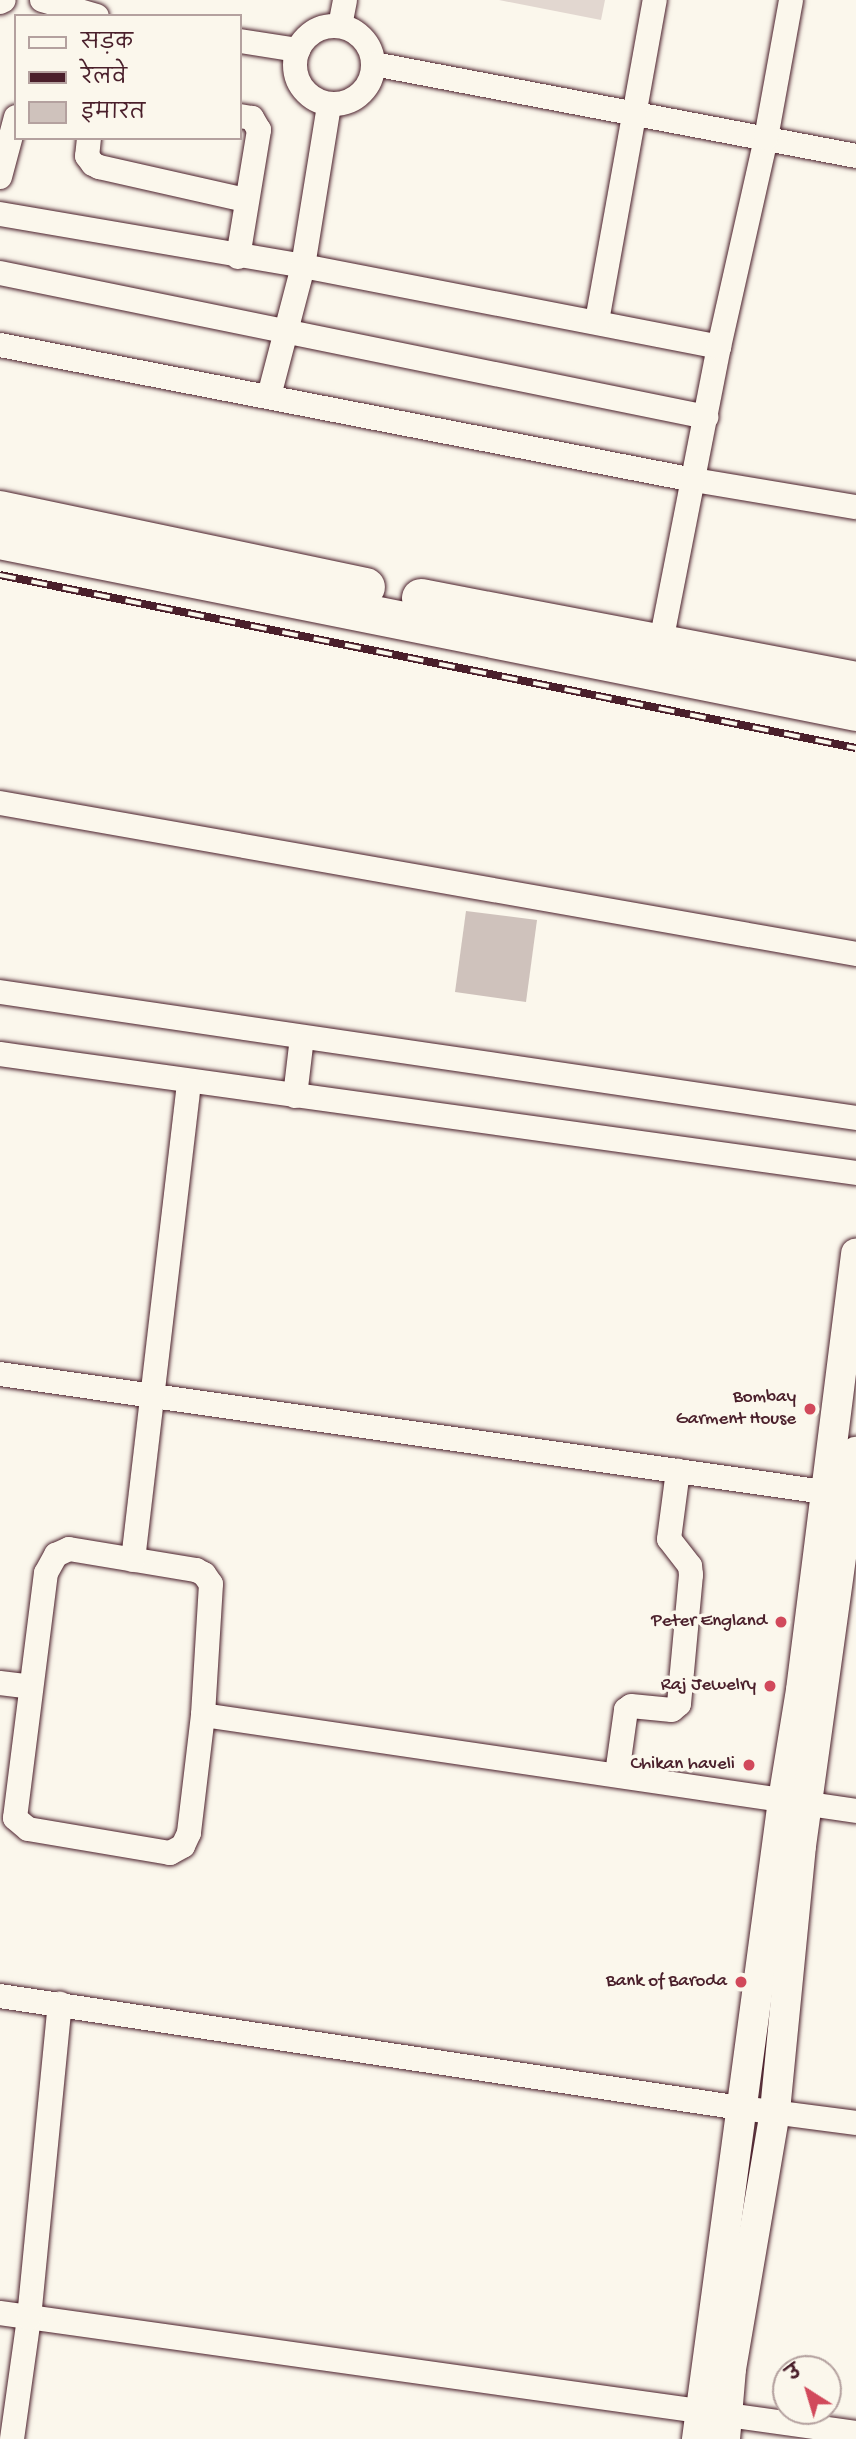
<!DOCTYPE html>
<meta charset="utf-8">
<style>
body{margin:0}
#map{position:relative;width:856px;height:2439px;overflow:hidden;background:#fbf7ec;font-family:"Gochi Hand","Playpen Sans Deva",sans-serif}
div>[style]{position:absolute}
.green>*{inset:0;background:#e2d7d0}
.building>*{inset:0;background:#cfc2bc}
.roads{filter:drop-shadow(0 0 2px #4a1f2b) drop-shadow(0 0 2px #4a1f2b)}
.minor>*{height:24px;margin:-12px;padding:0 12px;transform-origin:12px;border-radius:12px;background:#fbf7ec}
.minor>.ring{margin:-12px;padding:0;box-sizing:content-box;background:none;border:24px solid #fbf7ec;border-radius:50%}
.tertiary>*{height:30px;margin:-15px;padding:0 15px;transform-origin:15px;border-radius:15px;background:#fbf7ec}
.trunk>*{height:38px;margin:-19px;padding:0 19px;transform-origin:19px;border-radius:19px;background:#fbf7ec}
.rail>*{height:8px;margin-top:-4px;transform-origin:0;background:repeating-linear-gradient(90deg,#fbf7ec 0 16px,#4a1f2b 0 32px);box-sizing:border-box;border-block:2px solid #4a1f2b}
.dots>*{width:19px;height:19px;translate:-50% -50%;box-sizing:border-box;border:4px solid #fbf7ec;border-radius:50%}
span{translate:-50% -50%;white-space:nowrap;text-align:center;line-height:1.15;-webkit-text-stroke:7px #fbf7ec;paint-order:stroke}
.poi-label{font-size:19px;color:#4a1f2b}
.right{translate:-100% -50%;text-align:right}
.legend{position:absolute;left:14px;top:14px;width:228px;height:126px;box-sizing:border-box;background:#fbf7ec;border:2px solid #b4a19f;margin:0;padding:9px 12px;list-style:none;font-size:21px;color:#4a1f2b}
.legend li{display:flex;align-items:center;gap:14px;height:35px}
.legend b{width:35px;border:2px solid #b4a19f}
.north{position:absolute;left:772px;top:2355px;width:70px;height:70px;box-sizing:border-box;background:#fbf7ec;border:2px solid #b4a19f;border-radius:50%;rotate:323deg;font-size:19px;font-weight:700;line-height:28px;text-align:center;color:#4a1f2b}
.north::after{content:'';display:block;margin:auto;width:24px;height:32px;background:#d1495b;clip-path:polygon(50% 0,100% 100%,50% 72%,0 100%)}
</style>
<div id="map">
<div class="green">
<div style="clip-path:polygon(499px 0,605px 0,601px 20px)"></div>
</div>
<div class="building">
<div style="clip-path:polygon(466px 911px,537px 920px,526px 1002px,455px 992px)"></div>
</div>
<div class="roads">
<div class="minor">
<div style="left:42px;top:0;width:57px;rotate:16.2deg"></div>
<div style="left:0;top:2px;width:4px;rotate:-27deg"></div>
<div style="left:340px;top:26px;width:26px;rotate:-79deg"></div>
<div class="ring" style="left:295px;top:26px;width:54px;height:54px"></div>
<div style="left:240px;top:41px;width:59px;rotate:8.8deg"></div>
<div style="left:374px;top:64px;width:491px;rotate:10.8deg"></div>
<div style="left:89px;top:138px;width:18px;rotate:96deg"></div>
<div style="left:87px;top:156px;width:10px;rotate:53deg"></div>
<div style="left:93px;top:164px;width:7px;rotate:27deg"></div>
<div style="left:99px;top:167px;width:150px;rotate:12.7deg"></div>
<div style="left:0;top:177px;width:62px;rotate:-75.1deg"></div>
<div style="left:0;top:214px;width:307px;rotate:9.7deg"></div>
<div style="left:303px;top:266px;width:424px;rotate:11deg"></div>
<div style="left:238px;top:257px;width:129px;rotate:-80.6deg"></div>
<div style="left:259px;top:130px;width:14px;rotate:-120deg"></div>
<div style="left:252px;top:118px;width:12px;rotate:-171deg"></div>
<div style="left:0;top:273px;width:721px;rotate:11.53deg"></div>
<div style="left:597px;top:321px;width:326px;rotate:-79.8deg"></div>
<div style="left:0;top:345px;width:707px;rotate:11.01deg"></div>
<div style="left:694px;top:480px;width:164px;rotate:9.5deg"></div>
<div style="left:269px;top:396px;width:134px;rotate:-75.3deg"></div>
<div style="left:303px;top:266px;width:163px;rotate:-80.8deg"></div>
<div style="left:661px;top:642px;width:301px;rotate:-78.9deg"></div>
<div style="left:719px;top:347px;width:214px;rotate:-77.3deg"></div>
<div style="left:766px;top:138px;width:140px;rotate:-79.7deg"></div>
<div style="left:0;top:803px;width:869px;rotate:10deg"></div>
<div style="left:0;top:992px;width:865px;rotate:8.37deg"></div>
<div style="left:0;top:1054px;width:864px;rotate:7.91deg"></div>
<div style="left:295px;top:1096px;width:59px;rotate:-83.2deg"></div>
<div style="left:0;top:1374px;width:854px;rotate:8.15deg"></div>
<div style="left:69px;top:1549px;width:129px;rotate:9.4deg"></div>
<div style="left:196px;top:1570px;width:9px;rotate:27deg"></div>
<div style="left:204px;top:1574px;width:12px;rotate:55deg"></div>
<div style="left:211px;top:1584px;width:131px;rotate:93.5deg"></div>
<div style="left:203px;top:1715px;width:119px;rotate:96.8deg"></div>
<div style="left:189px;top:1833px;width:14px;rotate:115deg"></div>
<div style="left:183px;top:1846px;width:15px;rotate:152deg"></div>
<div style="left:170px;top:1853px;width:144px;rotate:-170.4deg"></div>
<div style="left:28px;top:1829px;width:17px;rotate:-140deg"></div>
<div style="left:15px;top:1818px;width:247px;rotate:-82.8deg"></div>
<div style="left:46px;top:1573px;width:21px;rotate:-61deg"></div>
<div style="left:56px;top:1555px;width:14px;rotate:-25deg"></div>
<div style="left:133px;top:1560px;width:482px;rotate:-83.3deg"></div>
<div style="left:0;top:1683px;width:31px;rotate:7deg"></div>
<div style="left:203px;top:1715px;width:660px;rotate:8.36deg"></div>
<div style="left:617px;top:1774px;width:65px;rotate:-82deg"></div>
<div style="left:626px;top:1710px;width:6px;rotate:-39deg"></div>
<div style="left:631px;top:1706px;width:41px;rotate:5.6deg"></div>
<div style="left:672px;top:1710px;width:9px;rotate:-41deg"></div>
<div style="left:679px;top:1704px;width:130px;rotate:-84.7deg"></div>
<div style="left:691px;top:1575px;width:9px;rotate:-96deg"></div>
<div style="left:690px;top:1566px;width:34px;rotate:-128deg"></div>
<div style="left:669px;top:1539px;width:69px;rotate:-82.5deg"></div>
<div style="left:0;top:1996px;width:749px;rotate:8.6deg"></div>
<div style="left:741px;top:2108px;width:116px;rotate:7.4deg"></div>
<div style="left:0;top:2313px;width:864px;rotate:7.98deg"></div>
<div style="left:12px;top:2439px;width:122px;rotate:-82deg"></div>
<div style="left:29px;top:2318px;width:316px;rotate:-84.4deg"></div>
</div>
<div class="tertiary">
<div style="left:697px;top:2439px;width:645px;rotate:-82.33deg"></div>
<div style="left:783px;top:1800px;width:111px;rotate:-80.7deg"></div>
<div style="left:801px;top:1690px;width:440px;rotate:-82.8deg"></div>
<div style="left:725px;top:2439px;width:70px;rotate:-85.1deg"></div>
<div style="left:731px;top:2369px;width:262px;rotate:-80.3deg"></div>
<div style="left:775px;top:2111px;width:266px;rotate:-84.4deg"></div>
<div style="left:801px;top:1846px;width:398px;rotate:-82.1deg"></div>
</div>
<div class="trunk">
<div style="left:0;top:510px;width:374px;rotate:11.9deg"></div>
<div style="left:0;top:540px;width:873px;rotate:11.36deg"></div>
<div style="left:421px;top:598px;width:443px;rotate:10.8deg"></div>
</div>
</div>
<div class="rail">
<div style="left:0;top:575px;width:873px;rotate:11.43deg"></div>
</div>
<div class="dots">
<div style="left:810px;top:1409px;background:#d1495b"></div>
<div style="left:781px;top:1622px;background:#d1495b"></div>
<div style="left:770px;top:1686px;background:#d1495b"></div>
<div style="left:749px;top:1765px;background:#d1495b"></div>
<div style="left:741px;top:1982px;background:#d1495b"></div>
</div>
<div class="poi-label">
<span class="right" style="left:796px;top:1409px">Bombay<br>Garment House</span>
<span class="right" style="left:767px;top:1622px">Peter England</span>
<span class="right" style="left:756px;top:1686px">Raj Jewelry</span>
<span class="right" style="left:735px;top:1765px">Chikan haveli</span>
<span class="right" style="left:727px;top:1982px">Bank of Baroda</span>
</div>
<ul class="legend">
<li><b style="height:9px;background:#fbf7ec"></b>सड़क</li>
<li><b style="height:9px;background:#4a1f2b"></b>रेलवे</li>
<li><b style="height:19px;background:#cfc2bc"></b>इमारत</li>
</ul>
<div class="north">उ</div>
</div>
